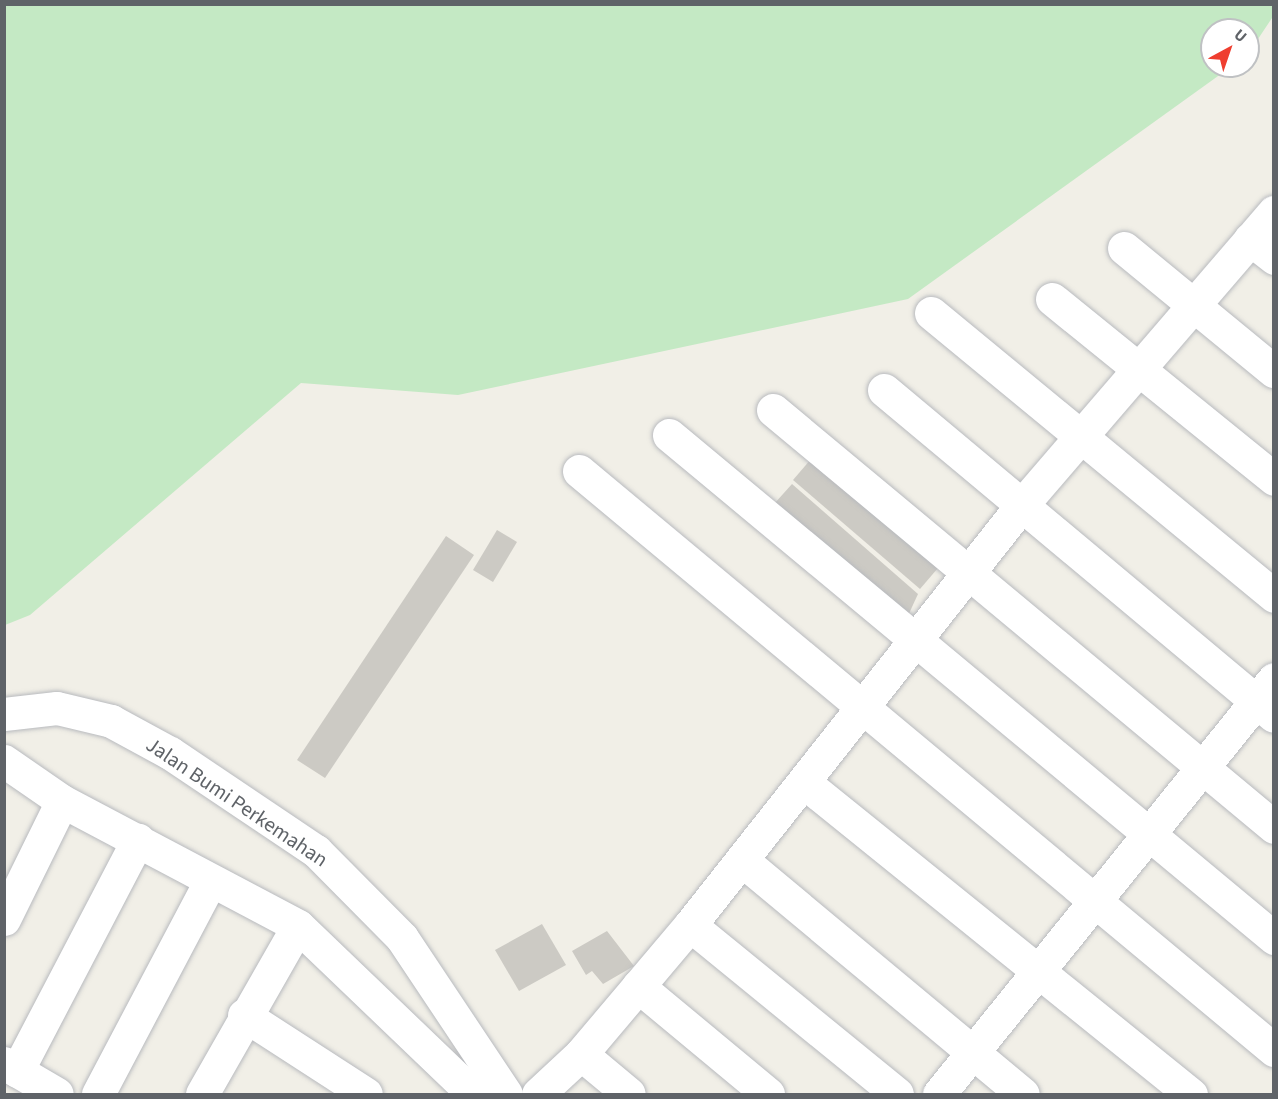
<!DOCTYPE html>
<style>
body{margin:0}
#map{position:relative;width:1278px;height:1099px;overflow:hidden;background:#f1efe7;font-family:"Source Sans 3",sans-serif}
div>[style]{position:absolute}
.green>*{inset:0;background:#c4e9c4}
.building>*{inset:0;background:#cccac4}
.roads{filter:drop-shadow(0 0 2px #b8babe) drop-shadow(0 0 2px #b8babe)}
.minor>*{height:33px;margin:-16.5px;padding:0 16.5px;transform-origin:16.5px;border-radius:16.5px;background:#fff}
span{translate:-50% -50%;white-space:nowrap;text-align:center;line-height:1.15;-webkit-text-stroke:5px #fff;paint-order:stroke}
.street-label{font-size:21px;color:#5f6368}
.frame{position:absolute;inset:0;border:6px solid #5f6368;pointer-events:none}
.north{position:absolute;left:1200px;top:18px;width:60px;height:60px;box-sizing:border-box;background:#fff;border:2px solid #bfc1c3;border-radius:50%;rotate:40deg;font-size:16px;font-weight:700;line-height:24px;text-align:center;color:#5f6368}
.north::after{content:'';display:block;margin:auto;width:21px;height:27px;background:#ef3e2f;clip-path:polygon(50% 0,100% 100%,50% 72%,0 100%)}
</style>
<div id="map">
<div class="green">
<div style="clip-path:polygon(5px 4px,1273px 4px,1274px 15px,1248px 54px,1248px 30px,1212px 30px,1212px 66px,1232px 66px,908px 299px,458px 395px,301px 383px,30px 615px,5px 625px)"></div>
</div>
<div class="building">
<div style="clip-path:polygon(811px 459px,938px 568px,920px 589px,793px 480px)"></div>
<div style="clip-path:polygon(792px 484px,918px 594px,906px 620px,774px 504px)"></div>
<div style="clip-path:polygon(497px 530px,517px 542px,493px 582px,473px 570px)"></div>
<div style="clip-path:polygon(446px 536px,474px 555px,325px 778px,297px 760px)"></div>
<div style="clip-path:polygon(542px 924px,566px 965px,519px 991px,495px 950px)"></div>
<div style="clip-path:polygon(607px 931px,634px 966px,603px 984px,592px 971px,586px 975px,572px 951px)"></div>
</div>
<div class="roads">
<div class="minor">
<div style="left:1250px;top:239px;width:31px;rotate:38deg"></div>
<div style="left:1124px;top:248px;width:194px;rotate:39.4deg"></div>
<div style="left:1052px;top:299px;width:286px;rotate:39deg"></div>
<div style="left:931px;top:313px;width:445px;rotate:39.5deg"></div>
<div style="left:884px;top:390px;width:508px;rotate:39.89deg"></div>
<div style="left:773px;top:410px;width:652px;rotate:39.77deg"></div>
<div style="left:669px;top:435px;width:787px;rotate:39.74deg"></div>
<div style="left:579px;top:471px;width:905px;rotate:39.8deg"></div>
<div style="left:4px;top:714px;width:53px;rotate:-6.5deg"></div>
<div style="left:57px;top:708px;width:56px;rotate:13.5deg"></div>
<div style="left:111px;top:721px;width:67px;rotate:28.5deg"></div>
<div style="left:170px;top:753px;width:176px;rotate:33.9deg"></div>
<div style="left:316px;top:851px;width:122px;rotate:45.3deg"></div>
<div style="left:402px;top:938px;width:187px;rotate:56.3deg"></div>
<div style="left:4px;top:761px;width:70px;rotate:34.6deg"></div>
<div style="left:62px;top:801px;width:267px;rotate:27.9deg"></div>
<div style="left:298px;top:926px;width:243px;rotate:43.8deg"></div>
<div style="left:805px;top:783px;width:496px;rotate:38.9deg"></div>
<div style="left:743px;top:861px;width:364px;rotate:39.8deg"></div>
<div style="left:4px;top:919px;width:131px;rotate:-63.8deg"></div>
<div style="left:690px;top:925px;width:267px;rotate:39.2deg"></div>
<div style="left:638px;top:986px;width:169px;rotate:39.7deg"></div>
<div style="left:244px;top:1015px;width:145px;rotate:32.9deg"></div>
<div style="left:581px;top:1054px;width:62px;rotate:39.8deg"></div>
<div style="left:4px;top:1063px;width:61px;rotate:30.3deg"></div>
<div style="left:17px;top:1071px;width:261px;rotate:-62.4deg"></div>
<div style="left:98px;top:1094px;width:240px;rotate:-62.2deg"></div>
<div style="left:202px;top:1094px;width:193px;rotate:-60.3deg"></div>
<div style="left:538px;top:1094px;width:59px;rotate:-42.9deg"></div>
<div style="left:581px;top:1054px;width:169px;rotate:-49.8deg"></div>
<div style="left:690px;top:925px;width:534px;rotate:-51.69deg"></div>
<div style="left:1021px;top:506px;width:388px;rotate:-49.3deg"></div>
<div style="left:939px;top:1094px;width:533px;rotate:-51.09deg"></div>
</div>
</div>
<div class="street-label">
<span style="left:237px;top:802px;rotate:34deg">Jalan Bumi Perkemahan</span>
</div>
<div class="frame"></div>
<div class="north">U</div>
</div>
